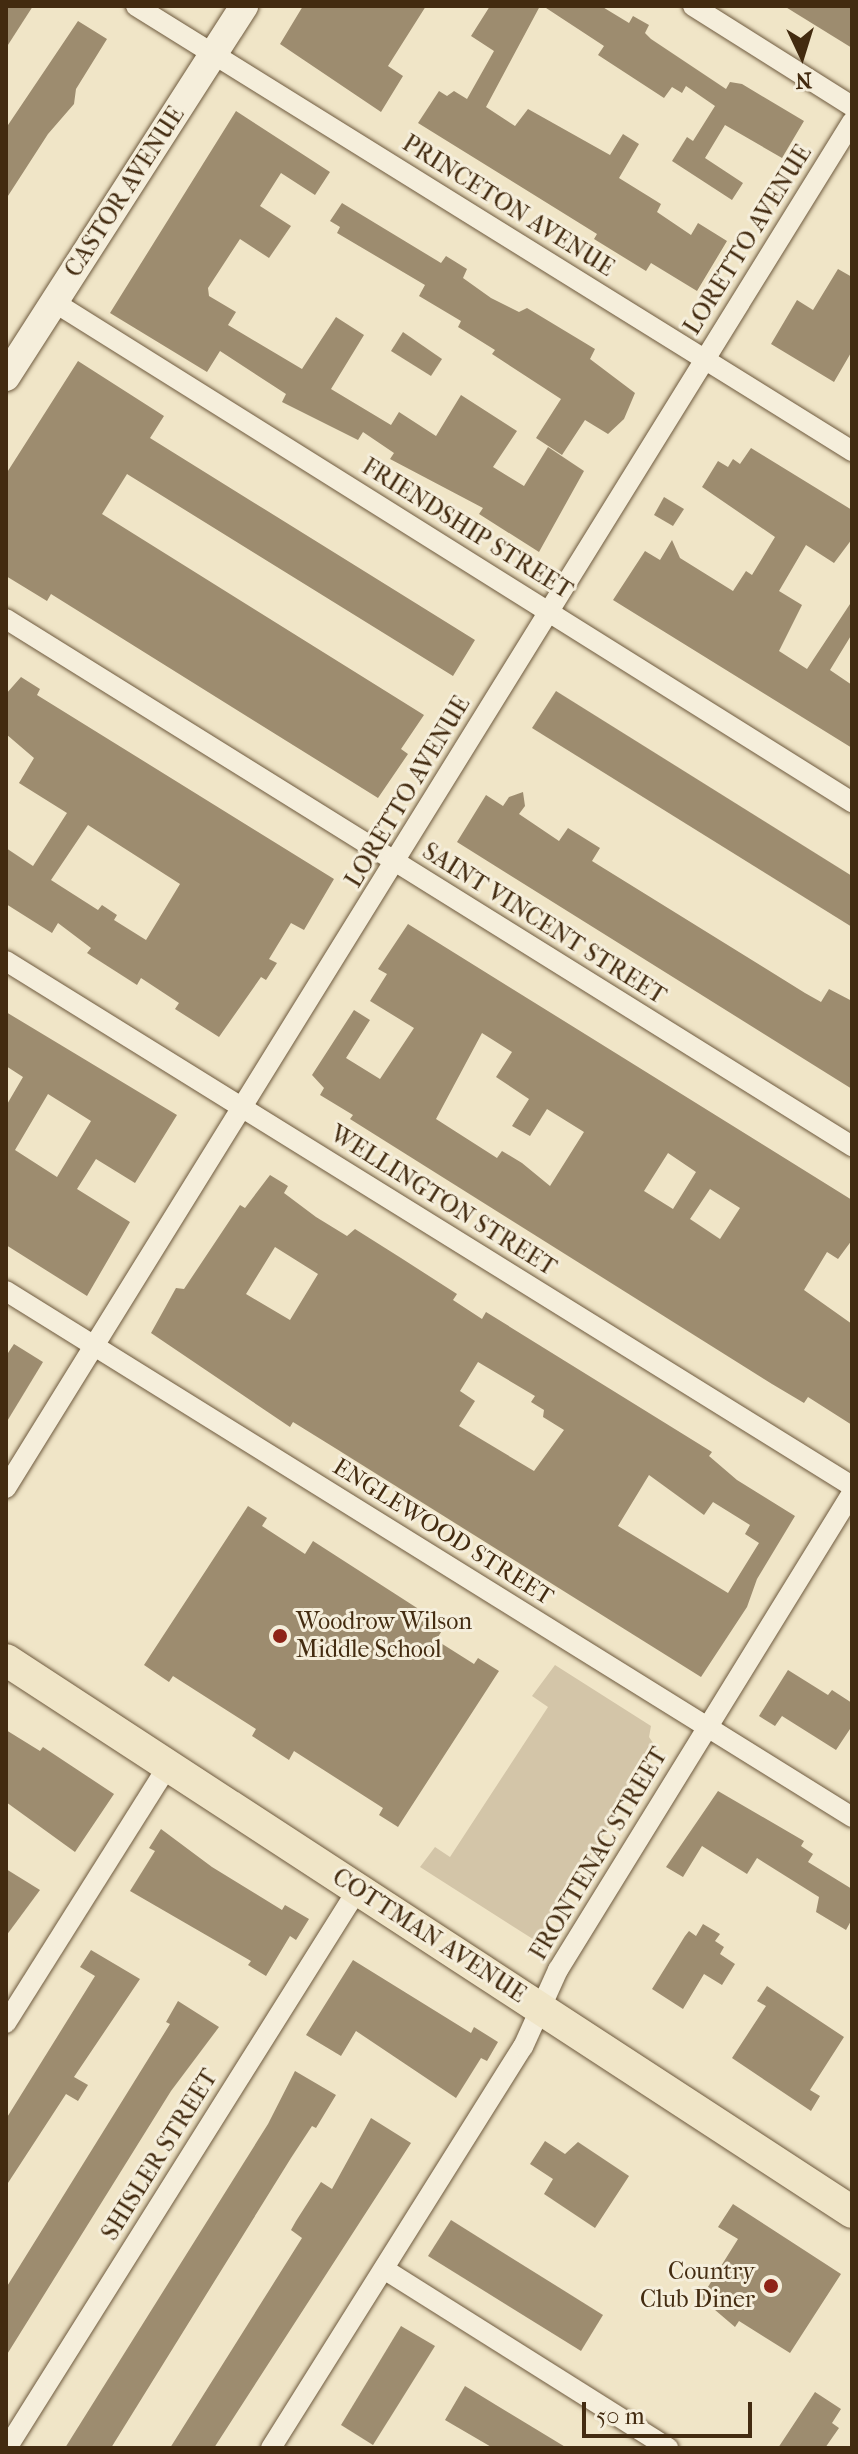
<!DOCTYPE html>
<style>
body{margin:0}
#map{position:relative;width:858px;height:2454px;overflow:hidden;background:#f0e5c7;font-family:"IM FELL French Canon",serif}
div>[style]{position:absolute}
.green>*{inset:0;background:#d3c5a8}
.building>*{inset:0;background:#9d8c6f}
.roads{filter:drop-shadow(0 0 2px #6e5a3e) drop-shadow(0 0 2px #6e5a3e)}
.minor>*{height:20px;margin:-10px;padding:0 10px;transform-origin:10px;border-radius:10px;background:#f5eedb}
.secondary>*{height:28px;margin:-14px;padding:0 14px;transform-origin:14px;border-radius:14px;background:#f5eedb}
.primary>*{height:32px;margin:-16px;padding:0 16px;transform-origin:16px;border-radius:16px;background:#f0e5c7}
.dots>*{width:22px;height:22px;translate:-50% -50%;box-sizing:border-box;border:4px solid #f5eedb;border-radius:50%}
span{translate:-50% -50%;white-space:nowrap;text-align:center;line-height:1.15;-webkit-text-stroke:6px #f5eedb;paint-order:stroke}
.street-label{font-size:24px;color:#432b10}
.poi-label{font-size:24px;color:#432b10}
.left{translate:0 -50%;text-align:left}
.right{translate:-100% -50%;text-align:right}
.frame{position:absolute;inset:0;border:8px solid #432b10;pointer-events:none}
.north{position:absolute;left:762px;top:16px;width:80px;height:80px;-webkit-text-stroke:6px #f5eedb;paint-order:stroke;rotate:176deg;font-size:22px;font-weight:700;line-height:32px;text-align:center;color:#432b10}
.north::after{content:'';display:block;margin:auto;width:28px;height:36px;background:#432b10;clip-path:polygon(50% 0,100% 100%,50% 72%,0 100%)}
.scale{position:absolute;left:582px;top:2402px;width:170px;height:36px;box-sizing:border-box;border:4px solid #432b10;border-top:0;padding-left:10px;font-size:24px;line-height:28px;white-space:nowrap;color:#432b10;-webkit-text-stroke:6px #f5eedb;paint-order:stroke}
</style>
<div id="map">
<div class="green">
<div style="clip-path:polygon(555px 1665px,651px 1726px,649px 1737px,658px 1750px,536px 1941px,420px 1867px,435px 1847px,450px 1857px,548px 1707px,532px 1696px)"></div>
</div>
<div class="building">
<div style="clip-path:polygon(6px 6px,33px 6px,6px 48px)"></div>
<div style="clip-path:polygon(303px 6px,426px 6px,388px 66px,403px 76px,381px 112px,280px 44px)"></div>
<div style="clip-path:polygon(490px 6px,540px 6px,486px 107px,515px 126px,528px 109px,610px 155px,623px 134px,639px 144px,619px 178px,661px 204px,657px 212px,691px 235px,698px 223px,727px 241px,697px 291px,651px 263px,646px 271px,594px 239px,597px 234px,418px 123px,439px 91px,447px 96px,454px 91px,467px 99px,494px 51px,471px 36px)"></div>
<div style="clip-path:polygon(543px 6px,601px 6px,629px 23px,633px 16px,649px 25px,645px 33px,651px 39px,726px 89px,730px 82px,742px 84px,804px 121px,782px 158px,725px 125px,705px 158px,743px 183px,732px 200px,672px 161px,687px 137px,693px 141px,715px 106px,686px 86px,682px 93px,672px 87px,664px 98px,598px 55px,604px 46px)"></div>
<div style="clip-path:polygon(784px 6px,852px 6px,852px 48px)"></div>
<div style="clip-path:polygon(78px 21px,107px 39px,76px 89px,74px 104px,48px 134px,6px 199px,6px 128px)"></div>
<div style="clip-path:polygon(236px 111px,330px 172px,315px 195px,281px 173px,260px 206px,291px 226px,269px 258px,240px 239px,208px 288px,209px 296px,236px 312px,228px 325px,302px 369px,336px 317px,364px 335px,331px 389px,391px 425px,399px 412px,436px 436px,461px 395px,517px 431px,493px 467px,524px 486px,548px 447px,584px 471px,539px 552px,479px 514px,483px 508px,390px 459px,394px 453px,363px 432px,358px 440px,282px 402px,286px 394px,220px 351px,207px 372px,110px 313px)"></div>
<div style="clip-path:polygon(342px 203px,441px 263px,446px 256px,467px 269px,463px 278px,491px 298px,519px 312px,527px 308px,595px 349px,590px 359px,635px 393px,624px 419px,608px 434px,585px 420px,562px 455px,536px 438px,561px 399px,492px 354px,495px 350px,458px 327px,461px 321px,419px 296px,425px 285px,337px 233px,340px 227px,330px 221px)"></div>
<div style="clip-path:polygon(838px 269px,852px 277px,852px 351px,834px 382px,771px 344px,797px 300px,813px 310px)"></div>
<div style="clip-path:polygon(403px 332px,442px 359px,431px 376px,391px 351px)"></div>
<div style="clip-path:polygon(78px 361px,164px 416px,150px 438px,475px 640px,453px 676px,127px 474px,102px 514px,424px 715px,401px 749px,408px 754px,378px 798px,51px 594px,47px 601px,6px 576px,6px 474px)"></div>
<div style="clip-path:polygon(751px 448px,852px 510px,852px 539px,834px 563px,806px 545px,779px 591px,802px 605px,779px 651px,807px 669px,852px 601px,852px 634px,830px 670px,852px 685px,852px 748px,613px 600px,645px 551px,660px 560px,672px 540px,680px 558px,733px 591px,746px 571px,752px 575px,775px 537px,702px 487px,718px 461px,728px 467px,733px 459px,740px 464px)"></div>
<div style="clip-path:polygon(664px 497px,684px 509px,673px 526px,654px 515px)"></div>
<div style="clip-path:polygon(evenodd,21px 677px,40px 689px,37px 695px,334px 879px,304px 930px,291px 923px,269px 959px,277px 963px,266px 980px,261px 977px,219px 1037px,175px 1009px,179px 1003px,141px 978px,137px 985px,87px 953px,91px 948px,58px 923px,52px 933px,6px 904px,6px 848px,33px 866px,67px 813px,19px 783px,34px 758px,6px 734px,6px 694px,21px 677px,88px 825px,180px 884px,146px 940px,114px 920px,117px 915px,102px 905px,98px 910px,51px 880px,88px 825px)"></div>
<div style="clip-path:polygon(556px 691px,852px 876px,852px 927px,532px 728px)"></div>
<div style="clip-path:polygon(523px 792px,525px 806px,519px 814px,559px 841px,568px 828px,600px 848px,592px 861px,805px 993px,821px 1002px,829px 989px,852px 1001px,852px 1089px,457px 842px,486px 795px,503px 806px,509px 797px)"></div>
<div style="clip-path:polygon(evenodd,408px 924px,852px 1200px,852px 1240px,838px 1259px,827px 1252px,804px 1290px,852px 1324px,852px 1425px,808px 1397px,804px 1403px,772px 1384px,350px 1119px,353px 1115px,320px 1095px,324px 1088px,312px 1075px,354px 1010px,370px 1020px,346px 1058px,380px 1079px,414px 1028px,370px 1001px,387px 974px,378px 969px,408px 924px,482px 1033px,512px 1052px,496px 1077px,529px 1099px,512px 1126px,530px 1136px,547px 1109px,584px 1132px,550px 1186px,522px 1163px,502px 1151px,497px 1158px,436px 1119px,482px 1033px,408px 924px,668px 1153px,696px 1172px,673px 1209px,644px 1191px,668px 1153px,408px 924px,710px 1189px,740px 1208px,720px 1239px,690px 1219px,710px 1189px)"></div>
<div style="clip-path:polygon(evenodd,6px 1012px,177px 1115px,135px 1183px,96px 1159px,77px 1189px,130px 1222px,87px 1296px,6px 1245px,6px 1106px,23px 1077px,6px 1066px,6px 1012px,48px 1094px,91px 1121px,57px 1177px,15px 1150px,48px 1094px)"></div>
<div style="clip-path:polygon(evenodd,270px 1175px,288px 1186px,284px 1193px,316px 1217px,347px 1236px,355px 1229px,401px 1258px,457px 1294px,453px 1300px,482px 1319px,486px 1312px,712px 1452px,709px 1456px,737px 1480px,795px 1516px,757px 1579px,747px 1607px,701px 1677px,335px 1448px,293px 1422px,290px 1427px,151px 1333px,176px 1288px,184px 1289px,240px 1205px,245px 1208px,270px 1175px,275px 1247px,318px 1274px,290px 1320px,246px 1294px,275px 1247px,270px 1175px,478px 1362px,535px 1396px,531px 1402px,544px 1410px,543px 1417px,564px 1430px,534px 1471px,459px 1426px,475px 1401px,460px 1391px,478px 1362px,270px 1175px,649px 1475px,704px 1515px,713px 1502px,750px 1525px,745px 1534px,759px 1543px,728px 1593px,618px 1526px,649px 1475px)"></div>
<div style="clip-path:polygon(14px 1344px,43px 1362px,6px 1423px,6px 1356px)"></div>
<div style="clip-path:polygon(248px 1506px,267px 1518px,262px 1526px,305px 1554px,313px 1541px,445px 1626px,436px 1640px,474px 1664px,478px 1658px,499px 1671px,398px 1827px,379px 1815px,383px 1808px,294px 1751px,289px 1760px,252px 1736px,256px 1729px,173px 1676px,169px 1682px,144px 1665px)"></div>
<div style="clip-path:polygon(788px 1670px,828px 1695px,832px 1690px,852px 1703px,852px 1726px,836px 1750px,782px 1716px,775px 1726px,759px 1716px)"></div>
<div style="clip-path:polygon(6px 1730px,40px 1751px,43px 1747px,114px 1794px,75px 1852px,6px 1802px)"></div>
<div style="clip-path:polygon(718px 1791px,804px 1841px,801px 1846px,813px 1854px,808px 1862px,852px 1889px,852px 1919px,846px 1930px,816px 1912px,819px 1897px,757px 1858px,747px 1874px,702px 1846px,683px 1877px,666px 1867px)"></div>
<div style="clip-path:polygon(161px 1829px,212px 1867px,282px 1910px,285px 1905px,309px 1919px,296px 1940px,290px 1936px,266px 1976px,248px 1965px,251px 1961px,130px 1891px,155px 1851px,149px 1848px)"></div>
<div style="clip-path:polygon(6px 1869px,40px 1890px,6px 1936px)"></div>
<div style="clip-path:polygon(703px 1924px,720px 1934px,715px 1941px,724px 1947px,720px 1954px,735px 1964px,722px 1985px,704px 1974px,683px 2009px,652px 1989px,685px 1936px,689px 1931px,696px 1936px)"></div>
<div style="clip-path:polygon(91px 1950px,140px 1979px,74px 2077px,88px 2085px,78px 2101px,66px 2094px,6px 2186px,6px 2119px,95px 1976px,80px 1967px)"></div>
<div style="clip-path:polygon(353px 1960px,471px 2033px,474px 2027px,498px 2042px,487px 2061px,481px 2058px,456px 2098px,356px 2031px,341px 2056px,306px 2035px)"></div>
<div style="clip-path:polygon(767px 1986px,844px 2037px,810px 2090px,820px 2096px,811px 2111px,732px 2058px,766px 2006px,757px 2001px)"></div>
<div style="clip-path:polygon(178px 2001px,219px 2027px,171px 2091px,6px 2356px,6px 2288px,170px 2024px,166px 2022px)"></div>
<div style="clip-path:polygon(295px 2071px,336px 2095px,316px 2128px,312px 2126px,291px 2158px,111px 2448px,65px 2448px,268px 2124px)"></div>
<div style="clip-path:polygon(371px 2118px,411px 2143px,214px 2448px,170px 2448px,302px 2238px,291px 2230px,296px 2221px,321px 2182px,332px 2189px)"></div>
<div style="clip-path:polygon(545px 2141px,565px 2154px,578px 2142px,629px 2176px,595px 2228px,544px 2194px,553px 2179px,530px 2164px)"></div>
<div style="clip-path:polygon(733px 2204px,841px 2274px,790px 2353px,739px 2321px,735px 2327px,701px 2298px,738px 2239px,718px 2227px)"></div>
<div style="clip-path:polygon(451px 2220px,603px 2315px,581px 2351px,428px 2256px)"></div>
<div style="clip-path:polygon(401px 2326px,435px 2346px,373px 2445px,341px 2425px)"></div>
<div style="clip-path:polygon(465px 2386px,496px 2405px,567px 2448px,493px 2448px,445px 2420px)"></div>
<div style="clip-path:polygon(815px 2392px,841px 2409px,832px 2423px,839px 2428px,825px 2448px,778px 2448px)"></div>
</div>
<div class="roads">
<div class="minor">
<div style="left:136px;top:6px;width:843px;rotate:31.86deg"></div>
<div style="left:693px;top:6px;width:188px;rotate:32.2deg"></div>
<div style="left:54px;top:302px;width:942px;rotate:32.07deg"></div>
<div style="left:6px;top:619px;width:997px;rotate:31.92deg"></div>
<div style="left:6px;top:961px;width:996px;rotate:31.82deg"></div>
<div style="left:6px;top:1291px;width:996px;rotate:31.87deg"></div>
<div style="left:6px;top:1488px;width:1607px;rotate:-58.23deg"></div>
<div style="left:6px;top:2023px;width:304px;rotate:-57.8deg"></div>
<div style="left:384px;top:2269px;width:336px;rotate:32.2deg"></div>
<div style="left:7px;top:2448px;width:660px;rotate:-57.88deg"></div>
<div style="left:271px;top:2448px;width:474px;rotate:-57.9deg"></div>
<div style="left:523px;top:2047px;width:85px;rotate:-65.6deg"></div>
<div style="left:558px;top:1970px;width:560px;rotate:-58.35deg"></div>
</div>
<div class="secondary">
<div style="left:6px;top:377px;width:441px;rotate:-57.3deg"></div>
</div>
<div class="primary">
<div style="left:6px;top:1660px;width:1010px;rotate:33.12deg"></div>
</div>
</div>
<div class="dots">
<div style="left:280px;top:1636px;background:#8f2418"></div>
<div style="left:771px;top:2286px;background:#8f2418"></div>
</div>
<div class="street-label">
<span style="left:125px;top:192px;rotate:-57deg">CASTOR AVENUE</span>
<span style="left:508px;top:206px;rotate:32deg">PRINCETON AVENUE</span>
<span style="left:748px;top:240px;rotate:-58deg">LORETTO AVENUE</span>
<span style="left:467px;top:529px;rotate:32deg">FRIENDSHIP STREET</span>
<span style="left:408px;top:792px;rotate:-59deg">LORETTO AVENUE</span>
<span style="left:544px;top:924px;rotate:32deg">SAINT VINCENT STREET</span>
<span style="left:443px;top:1201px;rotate:32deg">WELLINGTON STREET</span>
<span style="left:443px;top:1532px;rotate:32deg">ENGLEWOOD STREET</span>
<span style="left:599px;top:1854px;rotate:-59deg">FRONTENAC STREET</span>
<span style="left:429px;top:1936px;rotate:33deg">COTTMAN AVENUE</span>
<span style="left:160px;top:2155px;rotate:-58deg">SHISLER STREET</span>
</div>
<div class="poi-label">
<span class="left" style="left:296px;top:1636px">Woodrow Wilson<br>Middle School</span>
<span class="right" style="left:755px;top:2286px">Country<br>Club Diner</span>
</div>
<div class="frame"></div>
<div class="north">N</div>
<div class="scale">50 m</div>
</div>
